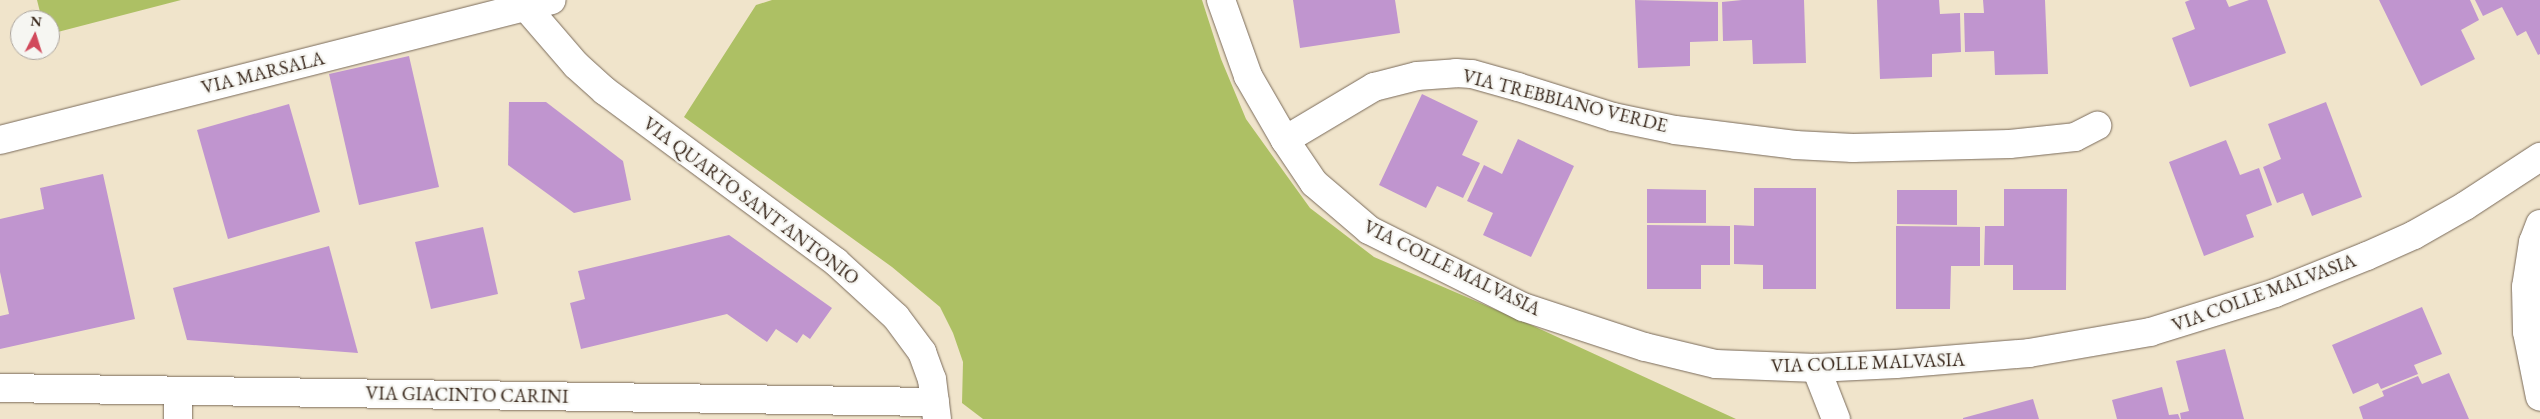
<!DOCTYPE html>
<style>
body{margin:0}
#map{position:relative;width:2540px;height:419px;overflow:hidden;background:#f0e4cb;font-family:"EB Garamond",serif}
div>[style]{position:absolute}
.green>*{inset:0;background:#adc064}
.building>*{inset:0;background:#c095cf}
.roads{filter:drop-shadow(0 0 1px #7a6b5b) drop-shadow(0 0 1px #7a6b5b)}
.minor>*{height:28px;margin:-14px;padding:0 14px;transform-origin:14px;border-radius:14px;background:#fff}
span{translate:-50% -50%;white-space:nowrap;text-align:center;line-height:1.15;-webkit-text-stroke:4.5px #f6f6f2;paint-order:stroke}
.street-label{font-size:19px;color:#3b2a1e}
.north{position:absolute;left:10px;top:10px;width:50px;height:50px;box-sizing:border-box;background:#f6f6f2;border:1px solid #aba49d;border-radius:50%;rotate:5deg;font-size:14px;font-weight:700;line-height:20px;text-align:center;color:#3b2a1e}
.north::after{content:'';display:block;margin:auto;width:18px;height:22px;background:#d1495b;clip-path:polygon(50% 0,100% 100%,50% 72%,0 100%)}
</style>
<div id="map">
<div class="green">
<div style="clip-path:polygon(37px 0,181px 0,50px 34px,50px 20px,42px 20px)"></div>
<div style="clip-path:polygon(772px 0,1202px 0,1221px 59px,1246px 119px,1310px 208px,1374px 257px,1529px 324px,1736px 419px,983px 419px,962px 403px,963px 362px,953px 333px,940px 307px,892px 267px,684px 117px,756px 5px)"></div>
</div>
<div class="building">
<div style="clip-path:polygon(1293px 0,1395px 0,1400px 33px,1300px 48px)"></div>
<div style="clip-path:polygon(1635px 0,1718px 2px,1718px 41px,1690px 42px,1690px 66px,1638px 68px)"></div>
<div style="clip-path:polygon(1742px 0,1804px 0,1806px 63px,1753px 64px,1752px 40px,1723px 41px,1722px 2px)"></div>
<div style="clip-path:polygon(1877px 0,1939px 0,1940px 14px,1960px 13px,1961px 52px,1932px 54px,1932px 77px,1880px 79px)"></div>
<div style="clip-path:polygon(1983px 0,2045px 0,2048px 74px,1995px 75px,1994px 51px,1965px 52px,1964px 13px,1984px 13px)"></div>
<div style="clip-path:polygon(2190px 0,2226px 0,2229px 7px,2249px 0,2267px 0,2286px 53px,2190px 87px,2172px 38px,2195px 29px,2185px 2px)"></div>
<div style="clip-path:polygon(2379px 0,2470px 0,2479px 20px,2461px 30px,2475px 59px,2421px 86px)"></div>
<div style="clip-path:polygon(2475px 0,2540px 0,2540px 54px,2538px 55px,2526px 31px,2517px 36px,2502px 7px,2483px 16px)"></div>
<div style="clip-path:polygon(409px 56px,439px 187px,359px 205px,329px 74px)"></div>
<div style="clip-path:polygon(1422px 94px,1478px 121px,1462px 155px,1480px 163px,1463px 198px,1437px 186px,1426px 208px,1379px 185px)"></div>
<div style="clip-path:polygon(509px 102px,546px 102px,623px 161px,631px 200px,574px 213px,508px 165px)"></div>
<div style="clip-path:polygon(2326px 102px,2362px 197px,2312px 216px,2303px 193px,2277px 203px,2263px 167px,2281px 159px,2268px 124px)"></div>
<div style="clip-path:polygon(289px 104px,320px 212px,228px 239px,197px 130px)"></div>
<div style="clip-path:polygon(1518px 139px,1574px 166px,1531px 257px,1483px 235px,1493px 213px,1467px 201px,1484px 165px,1502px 174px)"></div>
<div style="clip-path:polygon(2226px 140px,2240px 175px,2259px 168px,2272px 205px,2246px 215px,2254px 237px,2204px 256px,2169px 162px)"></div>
<div style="clip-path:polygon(103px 174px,135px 319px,0 349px,0 316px,9px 314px,0 272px,0 219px,44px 209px,40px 188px)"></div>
<div style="clip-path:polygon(1754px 188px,1816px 188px,1816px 289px,1763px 289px,1763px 265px,1734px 264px,1734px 225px,1754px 226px)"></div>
<div style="clip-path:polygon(1647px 189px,1706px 190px,1706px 223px,1647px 223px)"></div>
<div style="clip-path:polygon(2004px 189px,2067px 189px,2066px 290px,2013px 290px,2013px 265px,1984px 265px,1985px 226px,2004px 226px)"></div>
<div style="clip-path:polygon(1897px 190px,1957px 190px,1957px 225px,1897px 224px)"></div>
<div style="clip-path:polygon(1647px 225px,1730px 226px,1730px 265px,1701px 265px,1701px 289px,1647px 289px)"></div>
<div style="clip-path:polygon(1896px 226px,1980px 227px,1980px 266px,1951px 266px,1950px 309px,1896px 309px)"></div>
<div style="clip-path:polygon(483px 227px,498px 294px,431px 309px,415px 242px)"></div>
<div style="clip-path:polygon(729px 235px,832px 308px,810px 339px,803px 334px,797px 343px,776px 329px,767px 342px,727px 314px,581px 349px,570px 303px,585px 299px,578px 271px)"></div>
<div style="clip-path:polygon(329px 246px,358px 353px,187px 340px,173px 288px)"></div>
<div style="clip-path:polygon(2422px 307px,2442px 354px,2414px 365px,2418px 374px,2381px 389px,2378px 383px,2353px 394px,2332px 345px)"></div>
<div style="clip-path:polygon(2225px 349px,2244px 419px,2181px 419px,2180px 413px,2189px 411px,2176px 361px)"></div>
<div style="clip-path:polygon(2449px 373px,2469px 419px,2363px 419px,2359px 407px,2384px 396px,2382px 391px,2418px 376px,2422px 384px)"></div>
<div style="clip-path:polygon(2162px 387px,2169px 415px,2178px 414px,2180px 419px,2117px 419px,2112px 400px)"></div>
<div style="clip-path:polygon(2033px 399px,2039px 419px,1963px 419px,1963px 418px)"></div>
</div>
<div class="roads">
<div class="minor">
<div style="left:1221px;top:0;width:81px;rotate:70.4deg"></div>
<div style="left:1248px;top:76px;width:74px;rotate:60deg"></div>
<div style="left:1285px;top:140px;width:52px;rotate:56deg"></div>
<div style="left:1314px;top:183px;width:72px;rotate:40.5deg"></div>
<div style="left:1369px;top:230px;width:172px;rotate:26.6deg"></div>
<div style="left:1523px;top:307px;width:128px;rotate:18.2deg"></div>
<div style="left:1645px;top:347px;width:73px;rotate:13.5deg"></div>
<div style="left:1716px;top:364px;width:100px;rotate:2.3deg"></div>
<div style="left:1816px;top:368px;width:80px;rotate:-2.9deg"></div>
<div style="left:1896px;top:364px;width:133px;rotate:-4.7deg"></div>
<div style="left:2029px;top:353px;width:123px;rotate:-9.8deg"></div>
<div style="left:2150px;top:332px;width:131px;rotate:-17.3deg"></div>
<div style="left:2275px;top:293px;width:99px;rotate:-21.9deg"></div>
<div style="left:2367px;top:256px;width:51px;rotate:-24.1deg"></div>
<div style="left:2414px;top:235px;width:59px;rotate:-29.6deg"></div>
<div style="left:2465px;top:206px;width:90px;rotate:-33.2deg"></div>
<div style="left:526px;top:7px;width:77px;rotate:49.2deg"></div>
<div style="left:576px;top:65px;width:39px;rotate:42deg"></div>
<div style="left:605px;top:91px;width:287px;rotate:36.5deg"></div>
<div style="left:836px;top:262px;width:81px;rotate:42.5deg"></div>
<div style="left:896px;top:317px;width:44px;rotate:53.4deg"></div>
<div style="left:922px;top:352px;width:29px;rotate:70deg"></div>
<div style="left:932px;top:379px;width:40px;rotate:82.9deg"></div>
<div style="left:0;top:140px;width:569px;rotate:-14.23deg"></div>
<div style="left:1285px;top:140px;width:104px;rotate:-30.8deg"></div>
<div style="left:1374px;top:87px;width:44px;rotate:-14.3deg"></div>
<div style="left:1417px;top:76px;width:39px;rotate:-4deg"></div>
<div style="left:1456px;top:73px;width:16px;rotate:4deg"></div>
<div style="left:1472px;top:74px;width:48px;rotate:15.8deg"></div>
<div style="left:1518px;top:87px;width:100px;rotate:17.5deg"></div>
<div style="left:1613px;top:117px;width:63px;rotate:11.8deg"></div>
<div style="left:1675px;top:130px;width:121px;rotate:7.1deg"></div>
<div style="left:1795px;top:145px;width:58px;rotate:3deg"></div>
<div style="left:1853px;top:148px;width:157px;rotate:-1.5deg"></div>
<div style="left:2010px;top:144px;width:65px;rotate:-6.1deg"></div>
<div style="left:2075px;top:137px;width:25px;rotate:-27deg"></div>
<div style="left:2540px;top:224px;width:19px;rotate:111deg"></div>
<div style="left:2533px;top:242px;width:46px;rotate:98.8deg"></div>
<div style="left:2526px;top:287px;width:45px;rotate:88.7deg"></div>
<div style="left:2527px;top:332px;width:66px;rotate:78.7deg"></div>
<div style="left:1816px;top:368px;width:55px;rotate:68.6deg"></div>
<div style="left:0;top:388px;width:935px;rotate:0.86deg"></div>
<div style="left:178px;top:419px;width:28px;rotate:-90deg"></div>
</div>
</div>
<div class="street-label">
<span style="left:263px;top:73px;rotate:-14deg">VIA MARSALA</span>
<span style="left:1565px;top:101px;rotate:14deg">VIA TREBBIANO VERDE</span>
<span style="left:751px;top:201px;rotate:37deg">VIA QUARTO SANT'ANTONIO</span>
<span style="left:1452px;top:268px;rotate:26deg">VIA COLLE MALVASIA</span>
<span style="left:2264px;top:293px;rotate:-20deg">VIA COLLE MALVASIA</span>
<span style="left:1868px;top:363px;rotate:-2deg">VIA COLLE MALVASIA</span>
<span style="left:467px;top:395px;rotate:1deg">VIA GIACINTO CARINI</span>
</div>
<div class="north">N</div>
</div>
